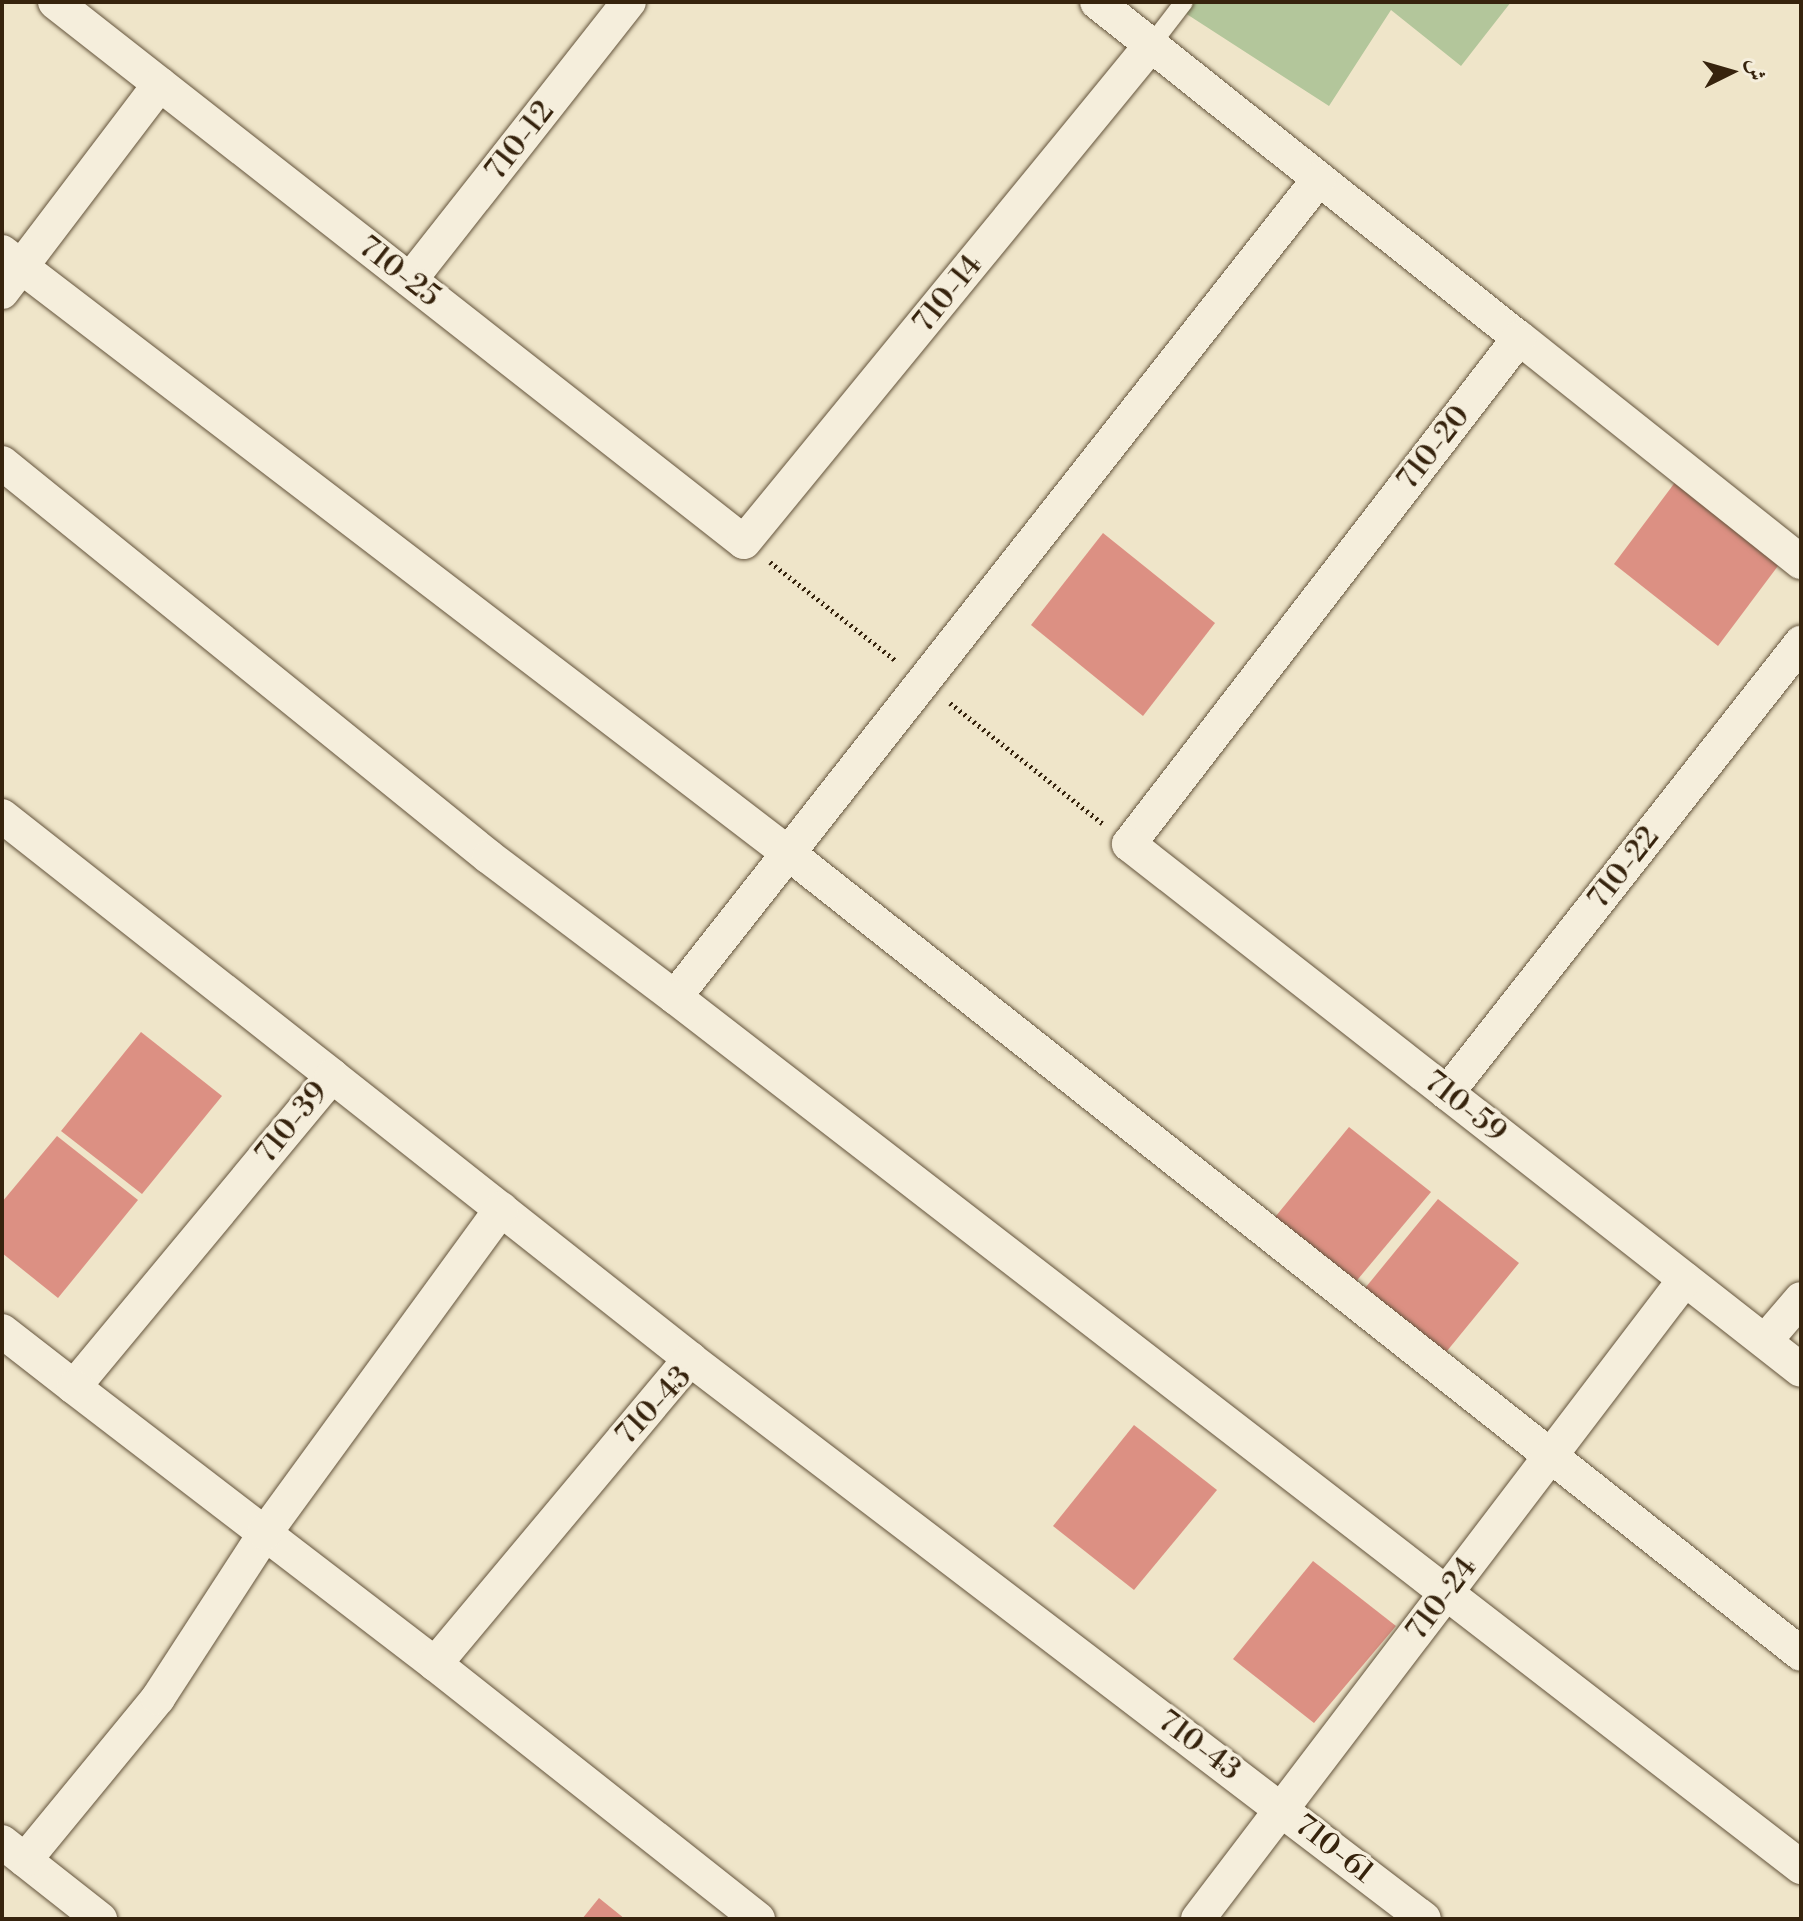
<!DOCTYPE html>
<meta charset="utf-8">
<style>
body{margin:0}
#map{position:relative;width:1803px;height:1921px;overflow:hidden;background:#efe5c9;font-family:"Libre Bodoni",Amiri,serif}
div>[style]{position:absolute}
.green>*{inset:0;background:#b3c69b}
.building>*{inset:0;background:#dc9083}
.path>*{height:5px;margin-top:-2.5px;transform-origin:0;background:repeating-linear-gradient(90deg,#36230d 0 2px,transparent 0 6px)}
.roads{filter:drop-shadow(0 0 2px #64543c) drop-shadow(0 0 2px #64543c)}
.service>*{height:18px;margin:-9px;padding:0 9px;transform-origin:9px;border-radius:9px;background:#f5eedc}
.minor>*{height:34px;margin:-17px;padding:0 17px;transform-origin:17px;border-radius:17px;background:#f5eedc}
span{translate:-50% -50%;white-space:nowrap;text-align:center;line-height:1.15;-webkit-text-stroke:7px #f5eedc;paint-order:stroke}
.street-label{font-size:30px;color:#36230d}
.frame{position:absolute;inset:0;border:4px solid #36230d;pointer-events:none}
.north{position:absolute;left:1691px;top:32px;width:80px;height:80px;-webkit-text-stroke:6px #f5eedc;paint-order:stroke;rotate:85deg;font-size:22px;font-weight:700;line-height:32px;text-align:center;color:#36230d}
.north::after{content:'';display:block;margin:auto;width:28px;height:36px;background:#36230d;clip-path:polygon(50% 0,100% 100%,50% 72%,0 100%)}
</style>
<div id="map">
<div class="green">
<div style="clip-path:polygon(1168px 2px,1511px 2px,1461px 66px,1391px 10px,1329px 106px)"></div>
</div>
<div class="building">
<div style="clip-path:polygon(1679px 477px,1784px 558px,1718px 646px,1614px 564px)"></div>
<div style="clip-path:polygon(1103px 533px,1215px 623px,1143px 716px,1031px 625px)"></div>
<div style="clip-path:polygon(141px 1032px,222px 1096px,142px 1194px,61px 1131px)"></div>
<div style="clip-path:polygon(1349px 1127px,1431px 1192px,1348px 1291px,1267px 1227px)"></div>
<div style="clip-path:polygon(57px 1136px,138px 1200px,58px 1298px,2px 1253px,2px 1202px)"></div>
<div style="clip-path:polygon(1438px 1199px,1519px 1263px,1438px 1362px,1357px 1298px)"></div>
<div style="clip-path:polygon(1134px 1425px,1217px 1490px,1134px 1590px,1053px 1526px)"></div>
<div style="clip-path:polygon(1313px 1561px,1396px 1626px,1314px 1723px,1233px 1659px)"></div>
<div style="clip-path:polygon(599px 1898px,625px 1919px,582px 1919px)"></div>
</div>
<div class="path">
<div style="left:770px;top:562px;width:159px;rotate:38.1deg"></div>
<div style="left:950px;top:703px;width:194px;rotate:38.3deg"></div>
</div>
<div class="roads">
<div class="service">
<div style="left:1151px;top:45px;width:54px;rotate:-52.5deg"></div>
</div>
<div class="minor">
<div style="left:55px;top:2px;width:875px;rotate:38.09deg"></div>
<div style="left:744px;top:542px;width:642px;rotate:-50.69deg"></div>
<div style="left:1097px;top:2px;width:539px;rotate:38.53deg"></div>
<div style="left:2px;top:252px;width:989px;rotate:37.4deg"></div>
<div style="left:788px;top:853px;width:1291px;rotate:38.33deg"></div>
<div style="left:410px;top:280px;width:354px;rotate:-51.8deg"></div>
<div style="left:2px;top:292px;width:261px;rotate:-52.8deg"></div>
<div style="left:2px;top:463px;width:626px;rotate:38.97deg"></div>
<div style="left:489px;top:857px;width:233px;rotate:37deg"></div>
<div style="left:675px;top:997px;width:1041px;rotate:-51.79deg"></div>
<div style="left:1801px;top:562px;width:360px;rotate:-141.5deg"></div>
<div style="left:1519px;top:338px;width:639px;rotate:127.62deg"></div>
<div style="left:1129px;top:844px;width:853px;rotate:38.05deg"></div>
<div style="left:2px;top:816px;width:420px;rotate:38.2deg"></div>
<div style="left:332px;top:1076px;width:404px;rotate:129.7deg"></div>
<div style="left:74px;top:1387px;width:91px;rotate:-142.1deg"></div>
<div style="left:675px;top:997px;width:1423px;rotate:37.69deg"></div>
<div style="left:332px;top:1076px;width:456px;rotate:38.3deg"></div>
<div style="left:1447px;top:1093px;width:573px;rotate:-51.81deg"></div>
<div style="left:1765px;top:1341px;width:55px;rotate:-49.4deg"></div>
<div style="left:74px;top:1387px;width:455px;rotate:37.5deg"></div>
<div style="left:2px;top:1842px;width:125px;rotate:38.2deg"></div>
<div style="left:25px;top:1860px;width:210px;rotate:-50.6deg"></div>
<div style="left:158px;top:1698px;width:197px;rotate:-57deg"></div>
<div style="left:265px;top:1533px;width:401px;rotate:-53.9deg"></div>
<div style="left:758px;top:1919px;width:412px;rotate:-141.7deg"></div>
<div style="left:435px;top:1664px;width:398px;rotate:-50.1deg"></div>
<div style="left:690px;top:1359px;width:923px;rotate:37.34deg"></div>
<div style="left:1198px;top:1919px;width:804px;rotate:-52.73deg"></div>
</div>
</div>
<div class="street-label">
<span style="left:520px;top:141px;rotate:-52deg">710-12</span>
<span style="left:399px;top:272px;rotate:38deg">710-25</span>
<span style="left:948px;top:294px;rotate:-51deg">710-14</span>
<span style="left:1434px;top:448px;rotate:-52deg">710-20</span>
<span style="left:1624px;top:868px;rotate:-52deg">710-22</span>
<span style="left:1465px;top:1107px;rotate:38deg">710-59</span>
<span style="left:292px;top:1123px;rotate:-51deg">710-39</span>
<span style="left:654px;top:1406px;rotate:-47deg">710-43</span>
<span style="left:1442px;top:1599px;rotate:-53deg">710-24</span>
<span style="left:1199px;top:1746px;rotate:37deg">710-43</span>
<span style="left:1334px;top:1849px;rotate:38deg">710-61</span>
</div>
<div class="frame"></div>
<div class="north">ش</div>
</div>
